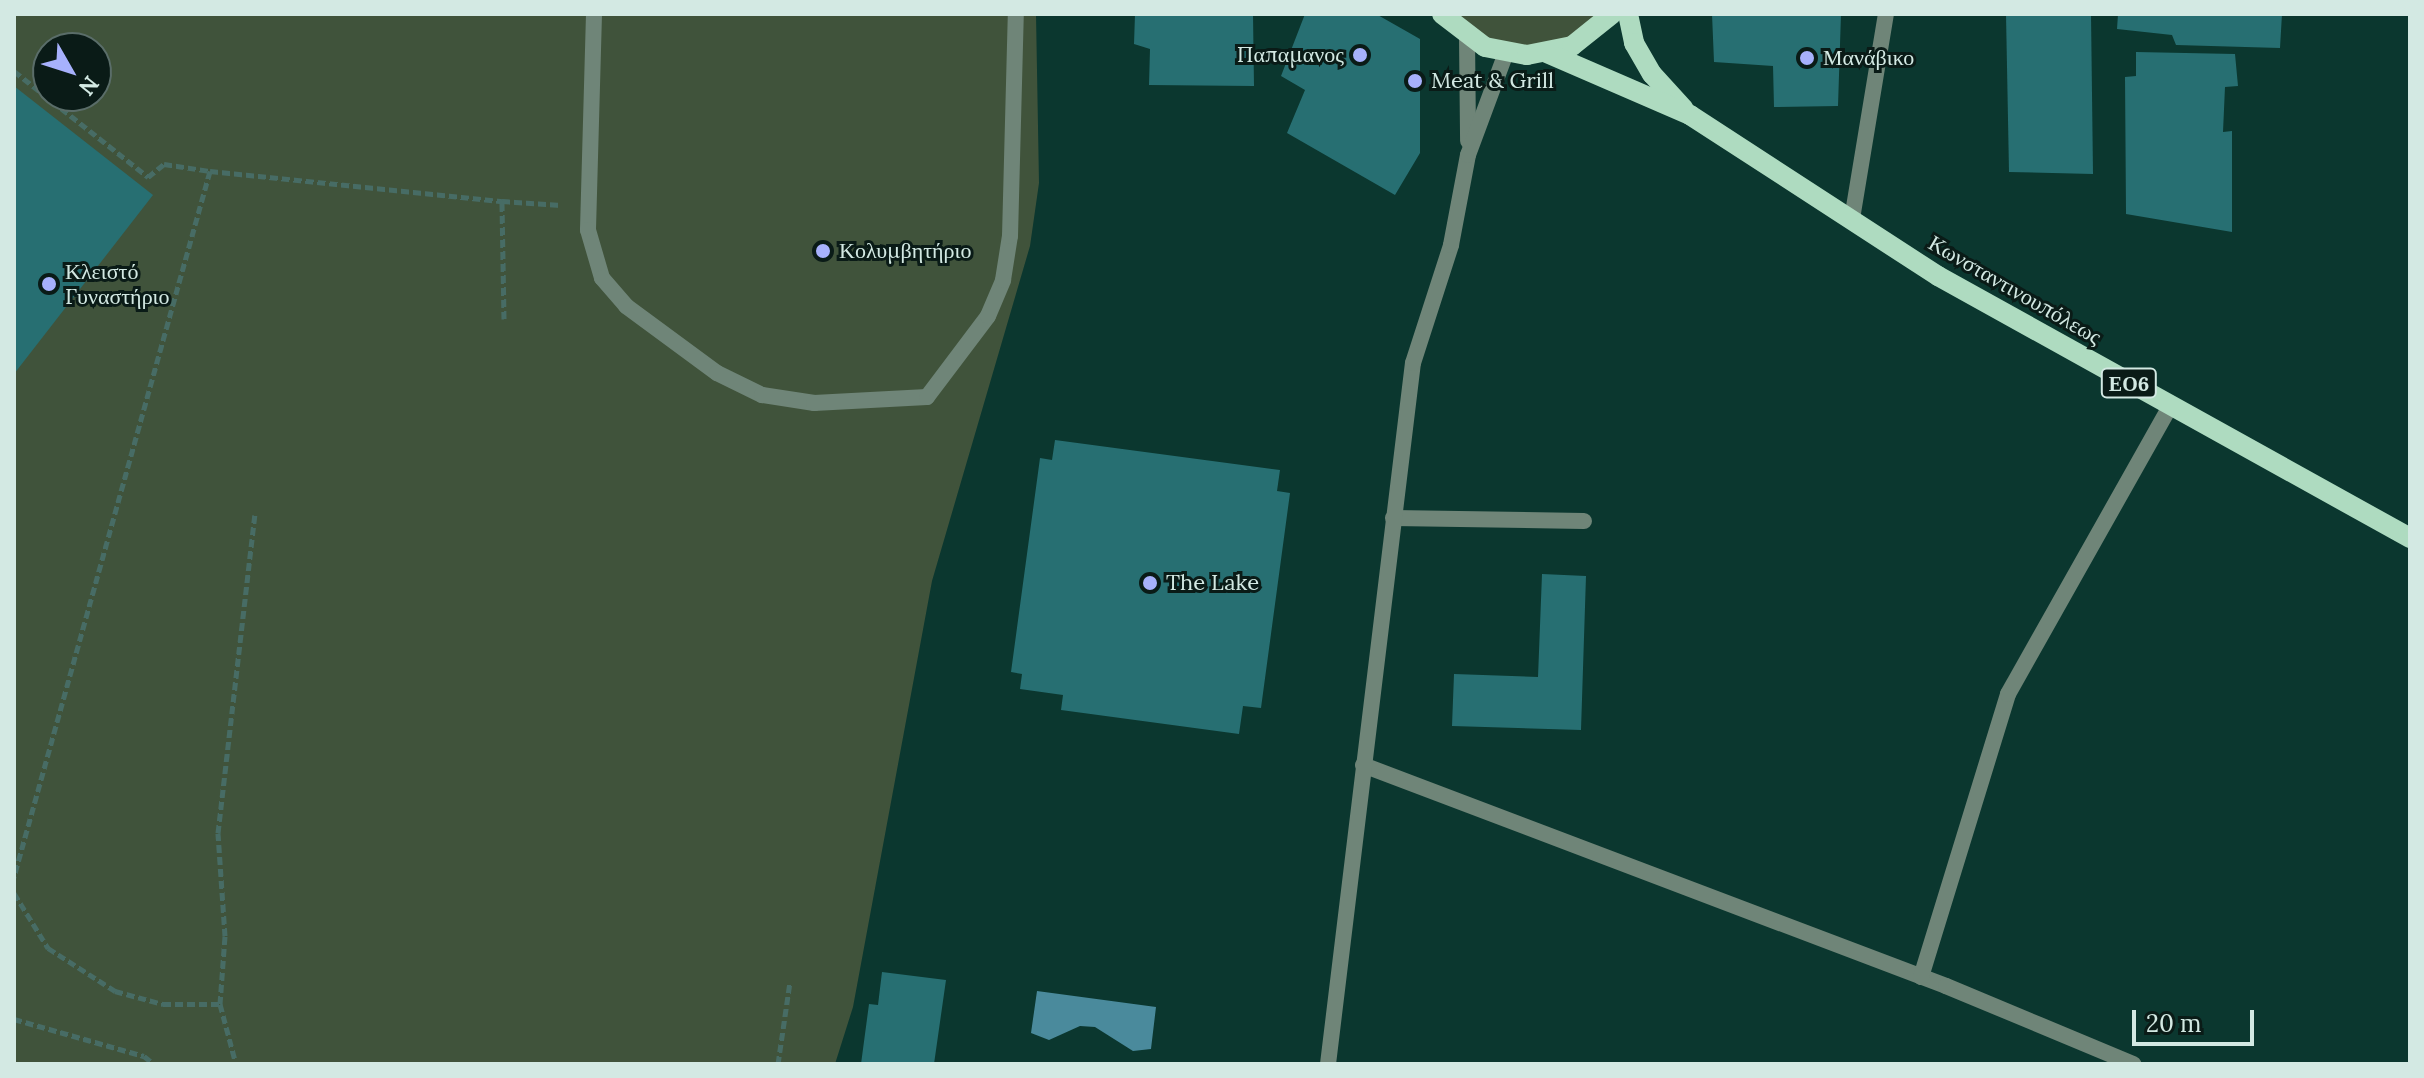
<!DOCTYPE html>
<meta charset="utf-8">
<style>
body{margin:0}
#map{position:relative;width:2424px;height:1078px;overflow:hidden;background:#0b372f;font-family:Lora,serif}
div>[style]{position:absolute}
.green>*{inset:0;background:#40533b}
.water>*{inset:0;background:#4a8a9c}
.building>*{inset:0;background:#276f72}
.path>*{height:5px;margin-top:-2.5px;transform-origin:0;background:repeating-linear-gradient(90deg,#476c65 0 8px,transparent 0 12px)}
.service>*{height:16px;margin:-8px;padding:0 8px;transform-origin:8px;border-radius:8px;background:#6f8578}
.minor>*{height:16px;margin:-8px;padding:0 8px;transform-origin:8px;border-radius:8px;background:#6f8578}
.primary>*{height:20px;margin:-10px;padding:0 10px;transform-origin:10px;border-radius:10px;background:#aedbc0}
.dots>*{width:22px;height:22px;translate:-50% -50%;box-sizing:border-box;border:4px solid #0a1b17;border-radius:50%}
span{translate:-50% -50%;white-space:nowrap;text-align:center;line-height:1.15;-webkit-text-stroke:6px #0a1b17;paint-order:stroke}
.shield-label span{padding:2px 6px;background:#0a1b17;border:2px solid;border-radius:6px;-webkit-text-stroke-width:0}
.shield-label{font-size:20px;color:#d3e9e3;font-weight:700}
.poi-label{font-size:22px;color:#d3e9e3}
.right{translate:-100% -50%;text-align:right}
.left{translate:0 -50%;text-align:left}
.street-label{font-size:22px;color:#d3e9e3}
.frame{position:absolute;inset:0;border:16px solid #d3e9e3;pointer-events:none}
.north{position:absolute;left:32px;top:32px;width:80px;height:80px;box-sizing:border-box;background:#0a1b17;border:2px solid #5a6d69;border-radius:50%;rotate:129deg;font-size:22px;font-weight:700;line-height:32px;text-align:center;color:#d3e9e3}
.north::after{content:'';display:block;margin:auto;width:28px;height:36px;background:#a7b1fc;clip-path:polygon(50% 0,100% 100%,50% 72%,0 100%)}
.scale{position:absolute;left:2132px;top:1010px;width:122px;height:36px;box-sizing:border-box;border:4px solid #d3e9e3;border-top:0;padding-left:10px;font-size:24px;line-height:28px;white-space:nowrap;color:#d3e9e3;-webkit-text-stroke:6px #0a1b17;paint-order:stroke}
</style>
<div id="map">
<div class="green">
<div style="clip-path:polygon(evenodd,14px 14px,1036px 14px,1039px 183px,1030px 246px,932px 581px,853px 1007px,835px 1064px,14px 1064px,14px 14px,48px 48px,96px 48px,96px 96px,48px 96px,48px 48px)"></div>
<div style="clip-path:polygon(1445px 14px,1603px 14px,1562px 45px,1493px 47px)"></div>
</div>
<div class="water">
<div style="clip-path:polygon(1037px 991px,1156px 1007px,1151px 1049px,1133px 1051px,1095px 1027px,1080px 1026px,1049px 1040px,1031px 1033px)"></div>
</div>
<div class="building">
<div style="clip-path:polygon(1135px 14px,1253px 14px,1254px 86px,1149px 85px,1150px 49px,1134px 44px)"></div>
<div style="clip-path:polygon(1305px 14px,1376px 14px,1420px 39px,1420px 153px,1395px 195px,1287px 133px,1305px 90px,1281px 76px)"></div>
<div style="clip-path:polygon(1712px 14px,1841px 14px,1838px 106px,1774px 107px,1773px 66px,1714px 62px)"></div>
<div style="clip-path:polygon(2006px 14px,2091px 14px,2093px 174px,2009px 172px)"></div>
<div style="clip-path:polygon(2118px 14px,2282px 14px,2280px 48px,2176px 45px,2172px 35px,2117px 29px)"></div>
<div style="clip-path:polygon(2136px 52px,2235px 54px,2238px 86px,2225px 87px,2223px 132px,2232px 131px,2232px 232px,2126px 214px,2125px 77px,2136px 76px)"></div>
<div style="clip-path:polygon(14px 86px,153px 195px,14px 374px)"></div>
<div style="clip-path:polygon(1055px 440px,1280px 470px,1277px 491px,1290px 493px,1261px 708px,1243px 706px,1239px 734px,1061px 710px,1063px 695px,1020px 689px,1022px 674px,1011px 672px,1040px 458px,1052px 460px)"></div>
<div style="clip-path:polygon(1542px 574px,1586px 576px,1581px 730px,1452px 726px,1454px 674px,1538px 677px)"></div>
<div style="clip-path:polygon(882px 972px,946px 980px,934px 1064px,861px 1064px,869px 1004px,878px 1005px)"></div>
</div>
<div class="path">
<div style="left:14px;top:71px;width:171px;rotate:38.3deg"></div>
<div style="left:148px;top:177px;width:21px;rotate:-39deg"></div>
<div style="left:164px;top:164px;width:47px;rotate:8.7deg"></div>
<div style="left:210px;top:171px;width:733px;rotate:105.52deg"></div>
<div style="left:210px;top:171px;width:294px;rotate:5.9deg"></div>
<div style="left:504px;top:319px;width:118px;rotate:-91deg"></div>
<div style="left:502px;top:201px;width:59px;rotate:3.9deg"></div>
<div style="left:14px;top:893px;width:65px;rotate:58.3deg"></div>
<div style="left:48px;top:948px;width:80px;rotate:32.7deg"></div>
<div style="left:115px;top:991px;width:50px;rotate:15.2deg"></div>
<div style="left:163px;top:1004px;width:57px"></div>
<div style="left:220px;top:1004px;width:68px;rotate:-85.8deg"></div>
<div style="left:225px;top:936px;width:103px;rotate:-93.9deg"></div>
<div style="left:218px;top:833px;width:320px;rotate:-83.4deg"></div>
<div style="left:220px;top:1004px;width:62px;rotate:75.1deg"></div>
<div style="left:14px;top:1019px;width:135px;rotate:15.9deg"></div>
<div style="left:144px;top:1056px;width:13px;rotate:39deg"></div>
<div style="left:778px;top:1064px;width:83px;rotate:-81.7deg"></div>
</div>
<div class="service">
<div style="left:594px;top:14px;width:216px;rotate:91.6deg"></div>
<div style="left:588px;top:230px;width:50px;rotate:73.7deg"></div>
<div style="left:602px;top:278px;width:37px;rotate:49deg"></div>
<div style="left:626px;top:306px;width:113px;rotate:36.4deg"></div>
<div style="left:717px;top:373px;width:50px;rotate:26.1deg"></div>
<div style="left:762px;top:395px;width:53px;rotate:8.7deg"></div>
<div style="left:814px;top:403px;width:113px;rotate:-3deg"></div>
<div style="left:927px;top:397px;width:101px;rotate:-53deg"></div>
<div style="left:988px;top:316px;width:39px;rotate:-67deg"></div>
<div style="left:1003px;top:280px;width:45px;rotate:-81deg"></div>
<div style="left:1010px;top:236px;width:222px;rotate:-88.5deg"></div>
<div style="left:1393px;top:518px;width:191px;rotate:0.9deg"></div>
</div>
<div class="minor">
<div style="left:1467px;top:38px;width:103px;rotate:89.4deg"></div>
<div style="left:1852px;top:219px;width:208px;rotate:-80.6deg"></div>
<div style="left:1363px;top:765px;width:623px;rotate:20.76deg"></div>
<div style="left:1946px;top:986px;width:203px;rotate:22.6deg"></div>
<div style="left:1921px;top:977px;width:296px;rotate:-72.9deg"></div>
<div style="left:2008px;top:694px;width:330px;rotate:-60.6deg"></div>
<div style="left:1328px;top:1064px;width:706px;rotate:-83.09deg"></div>
<div style="left:1413px;top:363px;width:124px;rotate:-72.1deg"></div>
<div style="left:1451px;top:245px;width:92px;rotate:-79.3deg"></div>
<div style="left:1468px;top:155px;width:109px;rotate:-69.6deg"></div>
</div>
<div class="primary">
<div style="left:1442px;top:14px;width:54px;rotate:37.5deg"></div>
<div style="left:1485px;top:47px;width:43px;rotate:10.8deg"></div>
<div style="left:1527px;top:55px;width:46px;rotate:-11.3deg"></div>
<div style="left:1572px;top:46px;width:51px;rotate:-38.7deg"></div>
<div style="left:1628px;top:14px;width:30px;rotate:78deg"></div>
<div style="left:1634px;top:43px;width:36px;rotate:60deg"></div>
<div style="left:1652px;top:74px;width:47px;rotate:47.6deg"></div>
<div style="left:1547px;top:53px;width:156px;rotate:23.4deg"></div>
<div style="left:1690px;top:115px;width:296px;rotate:33deg"></div>
<div style="left:1938px;top:276px;width:540px;rotate:29.03deg"></div>
</div>
<div class="dots">
<div style="left:1360px;top:55px;background:#a7b1fc"></div>
<div style="left:1807px;top:58px;background:#a7b1fc"></div>
<div style="left:1415px;top:81px;background:#a7b1fc"></div>
<div style="left:823px;top:251px;background:#a7b1fc"></div>
<div style="left:49px;top:284px;background:#a7b1fc"></div>
<div style="left:1150px;top:583px;background:#a7b1fc"></div>
</div>
<div class="shield-label">
<span style="left:2129px;top:383px">ΕΟ6</span>
</div>
<div class="poi-label">
<span class="right" style="left:1344px;top:55px">Παπαμανος</span>
<span class="left" style="left:1823px;top:58px">Μανάβικο</span>
<span class="left" style="left:1431px;top:81px">Meat &amp; Grill</span>
<span class="left" style="left:839px;top:251px">Κολυμβητήριο</span>
<span class="left" style="left:65px;top:284px">Κλειστό<br>Γυναστήριο</span>
<span class="left" style="left:1166px;top:583px">The Lake</span>
</div>
<div class="street-label">
<span style="left:2015px;top:290px;rotate:30deg">Κωνσταντινουπόλεως</span>
</div>
<div class="frame"></div>
<div class="north">N</div>
<div class="scale">20 m</div>
</div>
